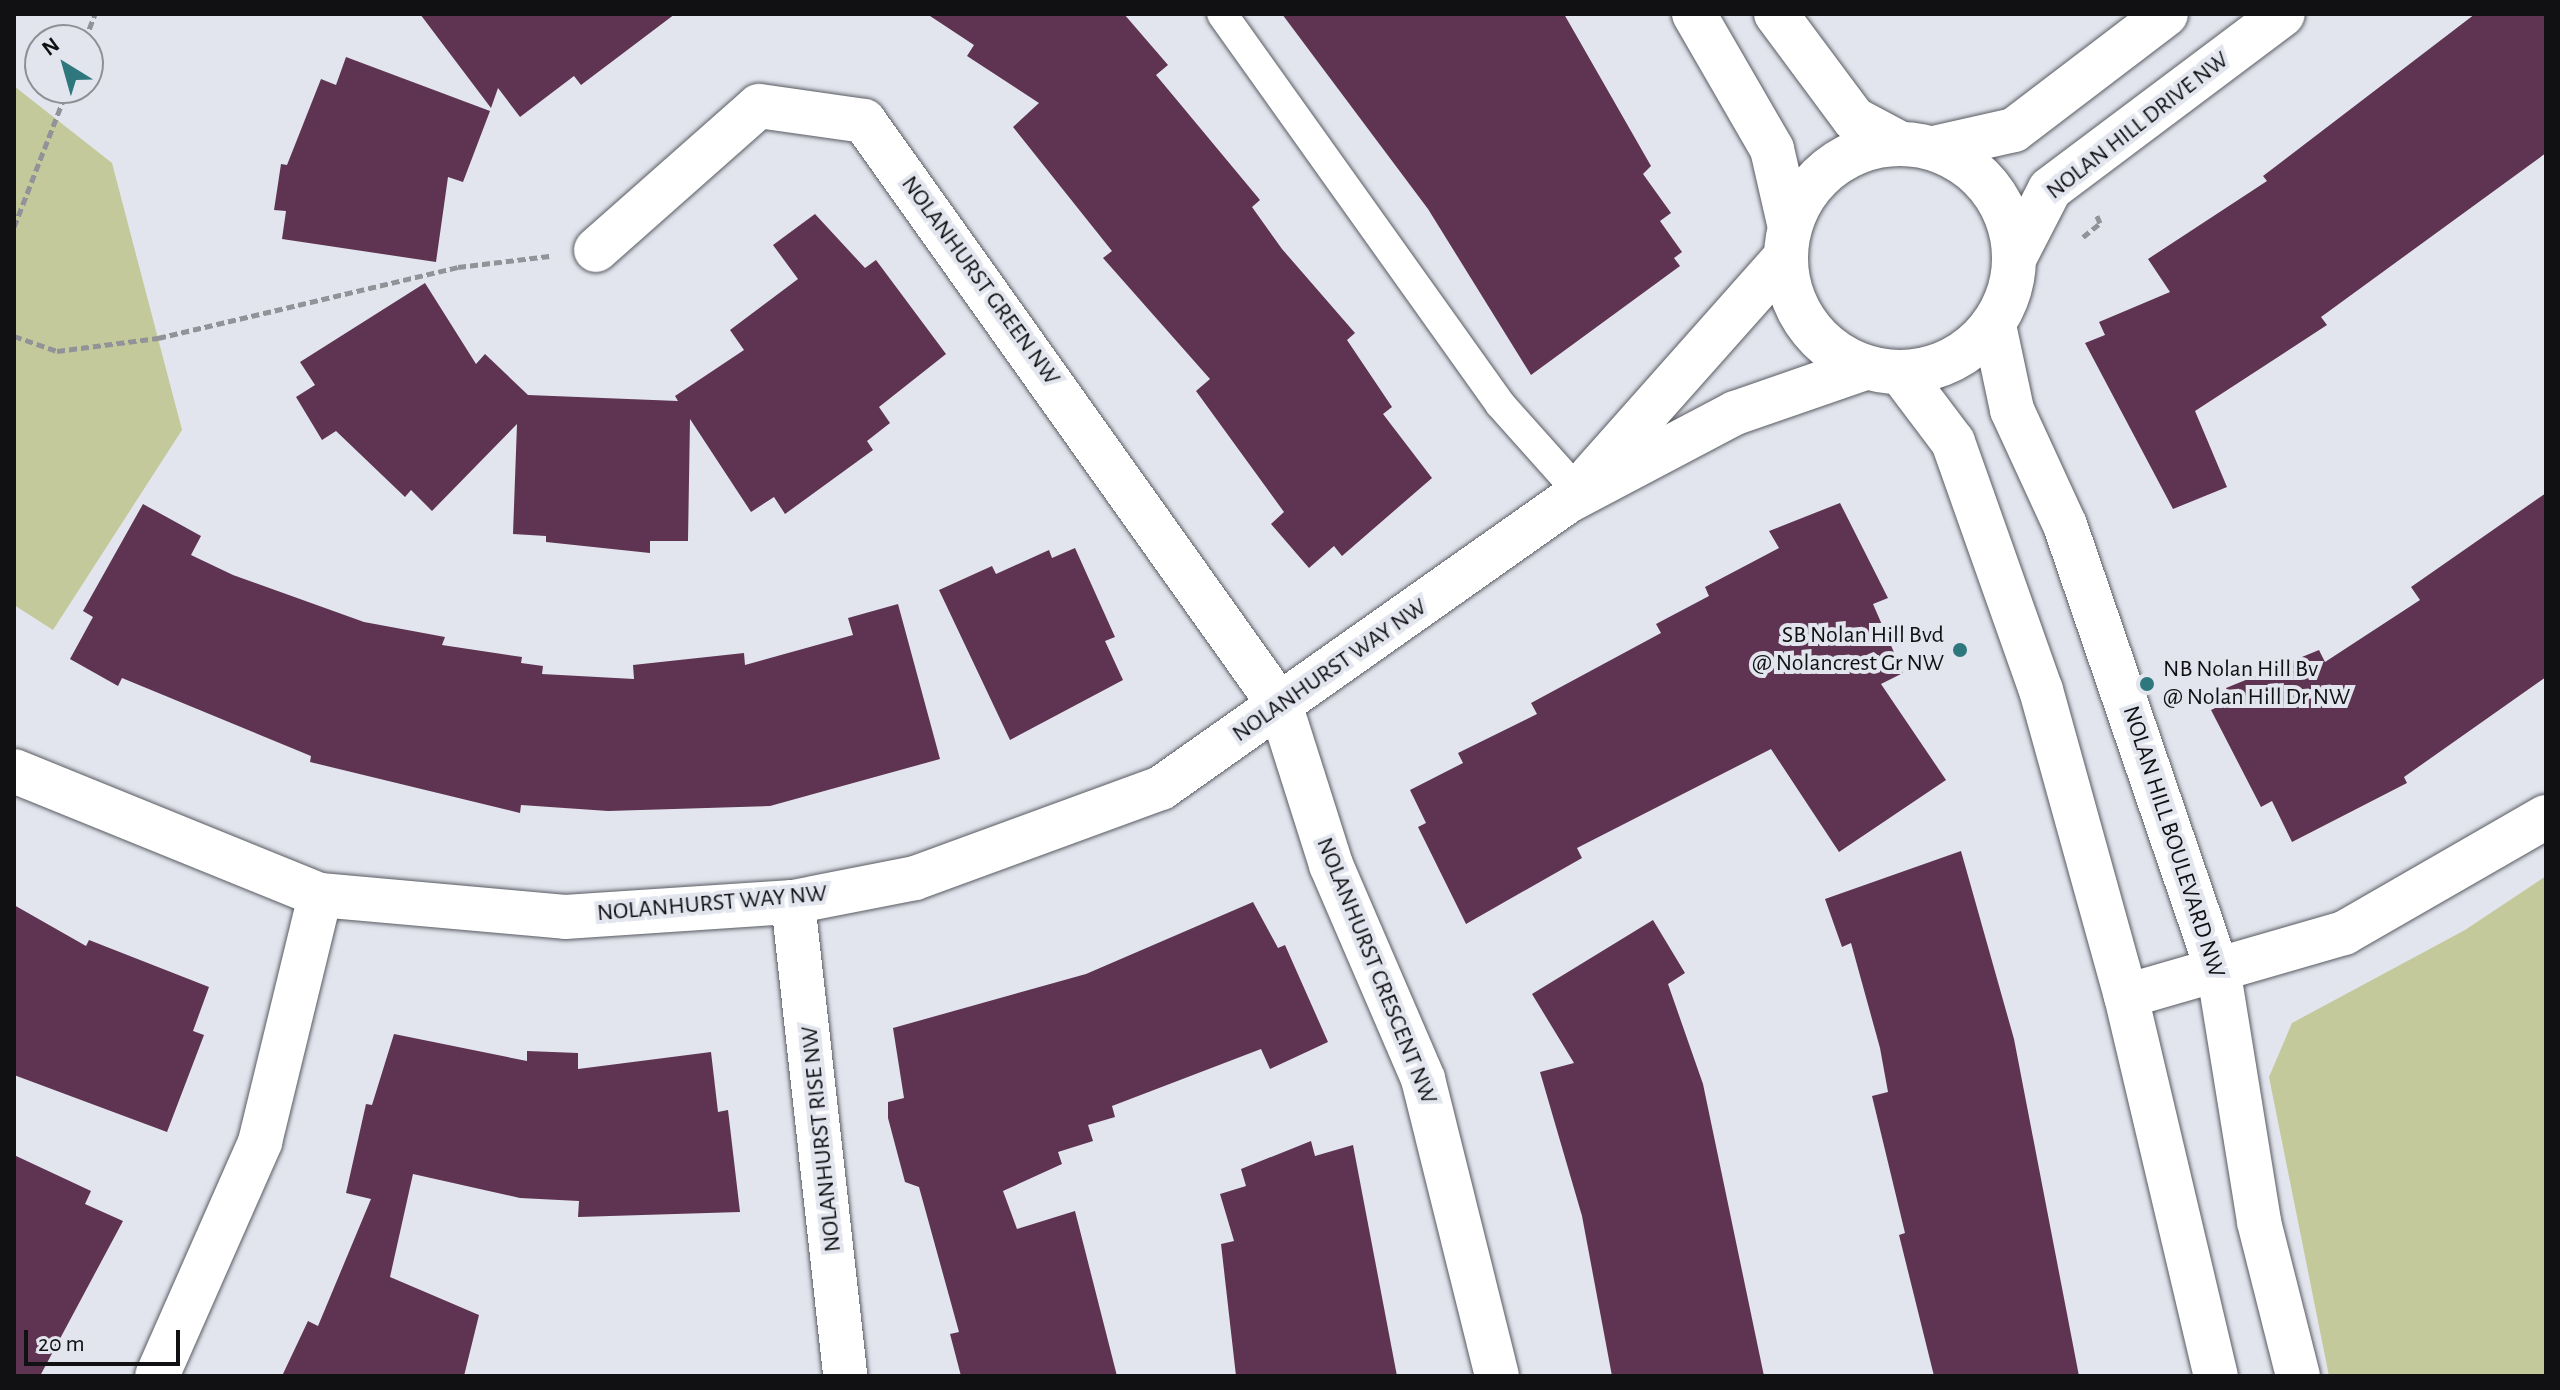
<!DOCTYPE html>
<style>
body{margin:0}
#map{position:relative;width:2560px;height:1390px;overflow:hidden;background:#e2e5ed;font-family:"Alegreya Sans",sans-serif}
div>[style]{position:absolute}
.green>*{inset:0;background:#c4c99b}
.building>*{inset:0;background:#5f3452}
.path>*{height:5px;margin-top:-2.5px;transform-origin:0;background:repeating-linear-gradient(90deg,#919399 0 8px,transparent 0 12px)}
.roads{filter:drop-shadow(0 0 2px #595b62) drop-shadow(0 0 2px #595b62)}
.service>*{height:30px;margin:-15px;padding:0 15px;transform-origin:15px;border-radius:15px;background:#fff}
.minor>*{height:44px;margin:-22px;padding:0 22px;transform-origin:22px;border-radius:22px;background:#fff}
.tertiary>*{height:44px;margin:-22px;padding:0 22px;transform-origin:22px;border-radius:22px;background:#fff}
.tertiary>.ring{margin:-22px;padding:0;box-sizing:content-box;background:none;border:44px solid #fff;border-radius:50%}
.dots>*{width:22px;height:22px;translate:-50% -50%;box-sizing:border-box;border:4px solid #e2e5ed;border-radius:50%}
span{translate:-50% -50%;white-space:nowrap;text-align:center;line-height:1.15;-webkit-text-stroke:8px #e2e5ed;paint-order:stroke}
.street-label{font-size:24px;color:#111114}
.poi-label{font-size:24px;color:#111114}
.right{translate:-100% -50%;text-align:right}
.left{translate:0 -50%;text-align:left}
.frame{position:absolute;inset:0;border:16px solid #111114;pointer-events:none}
.north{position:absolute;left:24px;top:24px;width:80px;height:80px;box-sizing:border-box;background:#e2e5ed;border:2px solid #8e9096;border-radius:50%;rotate:323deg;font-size:22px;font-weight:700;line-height:32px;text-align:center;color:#111114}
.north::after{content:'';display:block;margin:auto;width:28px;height:36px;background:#2e787d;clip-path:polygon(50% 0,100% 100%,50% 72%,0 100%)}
.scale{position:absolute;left:24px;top:1330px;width:156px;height:36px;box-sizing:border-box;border:4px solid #111114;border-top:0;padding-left:10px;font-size:24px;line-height:28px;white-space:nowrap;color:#111114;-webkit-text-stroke:6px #e2e5ed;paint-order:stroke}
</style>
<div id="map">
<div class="green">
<div style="clip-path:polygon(14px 86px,112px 163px,182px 430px,53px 630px,14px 605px)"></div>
<div style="clip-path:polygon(2546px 876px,2546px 1376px,2329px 1376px,2269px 1077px,2292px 1023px,2465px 930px)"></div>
</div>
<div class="building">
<div style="clip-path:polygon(420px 14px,675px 14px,581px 85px,574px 76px,520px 117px,498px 88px,491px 108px)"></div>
<div style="clip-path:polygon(927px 14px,1124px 14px,1168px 65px,1156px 75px,1260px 200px,1252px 207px,1282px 249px,1355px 333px,1347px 340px,1392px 407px,1383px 414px,1432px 478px,1342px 556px,1334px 546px,1309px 568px,1271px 524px,1284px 512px,1196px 391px,1210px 379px,1103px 258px,1112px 251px,1013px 127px,1039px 103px,967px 56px,974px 45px)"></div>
<div style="clip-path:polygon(1282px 14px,1564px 14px,1651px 166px,1643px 174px,1671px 213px,1660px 221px,1682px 252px,1674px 258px,1680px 266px,1531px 375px,1428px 209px)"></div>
<div style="clip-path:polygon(2475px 14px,2546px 14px,2546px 153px,2321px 317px,2327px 325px,2195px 411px,2227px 487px,2173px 509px,2085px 343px,2105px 335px,2099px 322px,2170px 292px,2148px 259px,2267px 181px,2263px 176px)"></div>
<div style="clip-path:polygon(346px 57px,490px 111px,463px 182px,448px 177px,436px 262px,282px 239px,286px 211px,274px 210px,281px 164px,287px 165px,321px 79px,336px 85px)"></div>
<div style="clip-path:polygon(815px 214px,865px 268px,876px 260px,946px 354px,879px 407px,890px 423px,867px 441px,873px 450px,785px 514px,774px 497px,751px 512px,690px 419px,688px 541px,650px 541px,650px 553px,546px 542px,546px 536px,513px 534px,517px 424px,432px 511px,411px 490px,405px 497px,336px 431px,322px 440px,296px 397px,315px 385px,300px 362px,425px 283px,476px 364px,485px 354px,528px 395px,678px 401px,675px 396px,744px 350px,730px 330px,798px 279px,773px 245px)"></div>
<div style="clip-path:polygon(2546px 493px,2546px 677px,2404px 777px,2407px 783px,2292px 842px,2272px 801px,2261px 807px,2211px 710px,2232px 700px,2226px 688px,2319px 650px,2325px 662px,2420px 600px,2411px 587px)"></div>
<div style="clip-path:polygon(1840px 503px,1888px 598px,1873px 604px,1903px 673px,1881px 684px,1946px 780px,1839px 852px,1771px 749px,1577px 848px,1582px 858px,1466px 924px,1418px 827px,1426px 823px,1410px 790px,1463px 763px,1458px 753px,1537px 714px,1531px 703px,1661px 633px,1656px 624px,1709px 596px,1705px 587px,1779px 548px,1769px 531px)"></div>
<div style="clip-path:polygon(143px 504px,201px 536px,191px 555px,233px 575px,364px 622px,445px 637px,442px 645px,522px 657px,521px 663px,543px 666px,542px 674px,634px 679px,633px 665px,744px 653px,745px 665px,853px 635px,848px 618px,898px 604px,940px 759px,770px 806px,608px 811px,521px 805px,520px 813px,310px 762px,311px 756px,122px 678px,118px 686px,70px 659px,93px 617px,83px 611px)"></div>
<div style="clip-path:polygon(1075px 548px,1115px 637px,1105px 641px,1123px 680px,1010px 740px,939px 590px,992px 566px,996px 574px,1049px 550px,1052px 558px)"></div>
<div style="clip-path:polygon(1961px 851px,2014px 1039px,2079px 1376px,1934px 1376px,1899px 1235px,1905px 1233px,1872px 1096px,1888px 1092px,1880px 1048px,1851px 943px,1842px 947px,1825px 899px)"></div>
<div style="clip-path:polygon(1253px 902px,1278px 948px,1285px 945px,1328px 1042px,1270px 1069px,1261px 1049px,1112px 1106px,1115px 1117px,1088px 1125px,1093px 1141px,1058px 1152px,1062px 1164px,1003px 1191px,1017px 1229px,1075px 1211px,1117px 1376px,961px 1376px,950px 1334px,959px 1332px,919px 1187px,905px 1182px,888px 1118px,888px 1102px,904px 1098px,893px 1028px,1086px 974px)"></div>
<div style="clip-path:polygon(14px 905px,86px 946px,89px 940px,209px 987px,193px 1031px,204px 1035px,167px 1132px,14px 1075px)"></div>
<div style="clip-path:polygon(1653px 920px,1685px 973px,1668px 984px,1703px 1084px,1764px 1376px,1612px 1376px,1582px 1216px,1540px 1072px,1574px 1063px,1532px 994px)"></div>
<div style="clip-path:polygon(394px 1034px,527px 1061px,527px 1051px,578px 1053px,578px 1069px,711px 1052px,718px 1112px,728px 1110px,740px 1212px,578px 1217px,579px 1201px,520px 1198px,413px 1174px,390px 1277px,479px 1315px,464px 1376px,282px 1376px,308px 1321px,318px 1326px,371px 1199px,346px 1193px,366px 1104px,372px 1105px)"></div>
<div style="clip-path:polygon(1311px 1141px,1315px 1156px,1353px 1145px,1397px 1376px,1236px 1376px,1221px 1244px,1234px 1241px,1220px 1194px,1246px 1186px,1241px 1169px)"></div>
<div style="clip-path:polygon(14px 1155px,91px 1191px,85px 1204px,123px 1221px,40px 1376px,14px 1376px)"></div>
</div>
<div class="path">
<div style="left:85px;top:40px;width:28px;rotate:-69deg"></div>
<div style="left:14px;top:227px;width:149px;rotate:-68.8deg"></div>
<div style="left:2083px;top:237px;width:22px;rotate:-39deg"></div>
<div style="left:2100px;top:223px;width:8px;rotate:-113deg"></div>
<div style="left:14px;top:336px;width:46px;rotate:19.2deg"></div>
<div style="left:57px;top:351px;width:102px;rotate:-7.3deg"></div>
<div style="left:158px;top:338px;width:308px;rotate:-13.3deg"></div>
<div style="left:458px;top:267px;width:92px;rotate:-6.9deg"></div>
</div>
<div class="roads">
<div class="service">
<div style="left:1222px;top:14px;width:479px;rotate:54.5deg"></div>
<div style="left:1500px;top:404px;width:115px;rotate:48.2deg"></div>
</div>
<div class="minor">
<div style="left:596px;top:250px;width:217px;rotate:-41.5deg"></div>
<div style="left:759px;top:106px;width:106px;rotate:8.1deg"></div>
<div style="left:864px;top:121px;width:719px;rotate:54.56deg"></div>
<div style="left:1281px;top:707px;width:166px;rotate:72.4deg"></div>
<div style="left:1331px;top:865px;width:233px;rotate:66.7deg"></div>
<div style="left:1423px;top:1079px;width:306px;rotate:76deg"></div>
<div style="left:1591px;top:476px;width:290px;rotate:-48.4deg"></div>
<div style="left:14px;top:771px;width:330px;rotate:22.1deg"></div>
<div style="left:320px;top:895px;width:246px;rotate:5.1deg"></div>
<div style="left:565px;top:917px;width:228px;rotate:-3.8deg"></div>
<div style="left:793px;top:902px;width:124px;rotate:-11.1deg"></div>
<div style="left:915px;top:878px;width:262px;rotate:-20.1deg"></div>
<div style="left:1161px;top:788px;width:498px;rotate:-35.2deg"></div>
<div style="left:1568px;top:501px;width:189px;rotate:-27.8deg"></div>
<div style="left:1735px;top:413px;width:138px;rotate:-19.1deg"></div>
<div style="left:793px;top:902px;width:477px;rotate:83.7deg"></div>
<div style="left:2126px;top:996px;width:227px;rotate:-16.1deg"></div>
<div style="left:2344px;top:933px;width:233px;rotate:-29.9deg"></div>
<div style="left:157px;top:1376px;width:256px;rotate:-66.2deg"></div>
<div style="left:260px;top:1142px;width:254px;rotate:-76.3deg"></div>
</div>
<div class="tertiary">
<div style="left:1694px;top:14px;width:156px;rotate:60deg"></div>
<div style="left:1772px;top:149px;width:76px;rotate:77.1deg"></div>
<div style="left:1776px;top:14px;width:131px;rotate:53.4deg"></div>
<div style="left:1854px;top:119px;width:51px;rotate:28.1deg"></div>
<div class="ring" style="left:1786px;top:144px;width:184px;height:184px"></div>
<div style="left:1934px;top:148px;width:82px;rotate:-12.7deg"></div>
<div style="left:2014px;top:130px;width:191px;rotate:-37.3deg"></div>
<div style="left:2015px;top:257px;width:76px;rotate:-62.8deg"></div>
<div style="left:2050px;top:189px;width:291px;rotate:-36.9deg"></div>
<div style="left:1994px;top:325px;width:87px;rotate:78deg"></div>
<div style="left:2012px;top:410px;width:127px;rotate:65.3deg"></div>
<div style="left:2065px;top:525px;width:475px;rotate:71.1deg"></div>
<div style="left:2219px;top:974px;width:251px;rotate:80.8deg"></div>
<div style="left:2259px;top:1222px;width:159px;rotate:75.8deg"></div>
<div style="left:1901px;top:373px;width:86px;rotate:53deg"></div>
<div style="left:1953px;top:442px;width:263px;rotate:70.5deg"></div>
<div style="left:2041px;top:690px;width:318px;rotate:74.5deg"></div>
<div style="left:2126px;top:996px;width:391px;rotate:76.7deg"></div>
</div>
</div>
<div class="dots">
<div style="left:1960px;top:650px;background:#2e787d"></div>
<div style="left:2147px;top:684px;background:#2e787d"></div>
</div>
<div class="street-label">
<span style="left:2138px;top:126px;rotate:-38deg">NOLAN HILL DRIVE NW</span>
<span style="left:980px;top:281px;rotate:54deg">NOLANHURST GREEN NW</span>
<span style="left:1330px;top:671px;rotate:-35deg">NOLANHURST WAY NW</span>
<span style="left:2173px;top:842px;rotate:72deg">NOLAN HILL BOULEVARD NW</span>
<span style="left:712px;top:904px;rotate:-5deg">NOLANHURST WAY NW</span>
<span style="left:1376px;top:971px;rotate:68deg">NOLANHURST CRESCENT NW</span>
<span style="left:822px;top:1139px;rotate:-96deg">NOLANHURST RISE NW</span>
</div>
<div class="poi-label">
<span class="right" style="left:1944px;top:650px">SB Nolan Hill Bvd<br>@ Nolancrest Gr NW</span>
<span class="left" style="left:2163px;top:684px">NB Nolan Hill Bv<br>@ Nolan Hill Dr NW</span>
</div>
<div class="frame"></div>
<div class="north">N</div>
<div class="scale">20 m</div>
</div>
